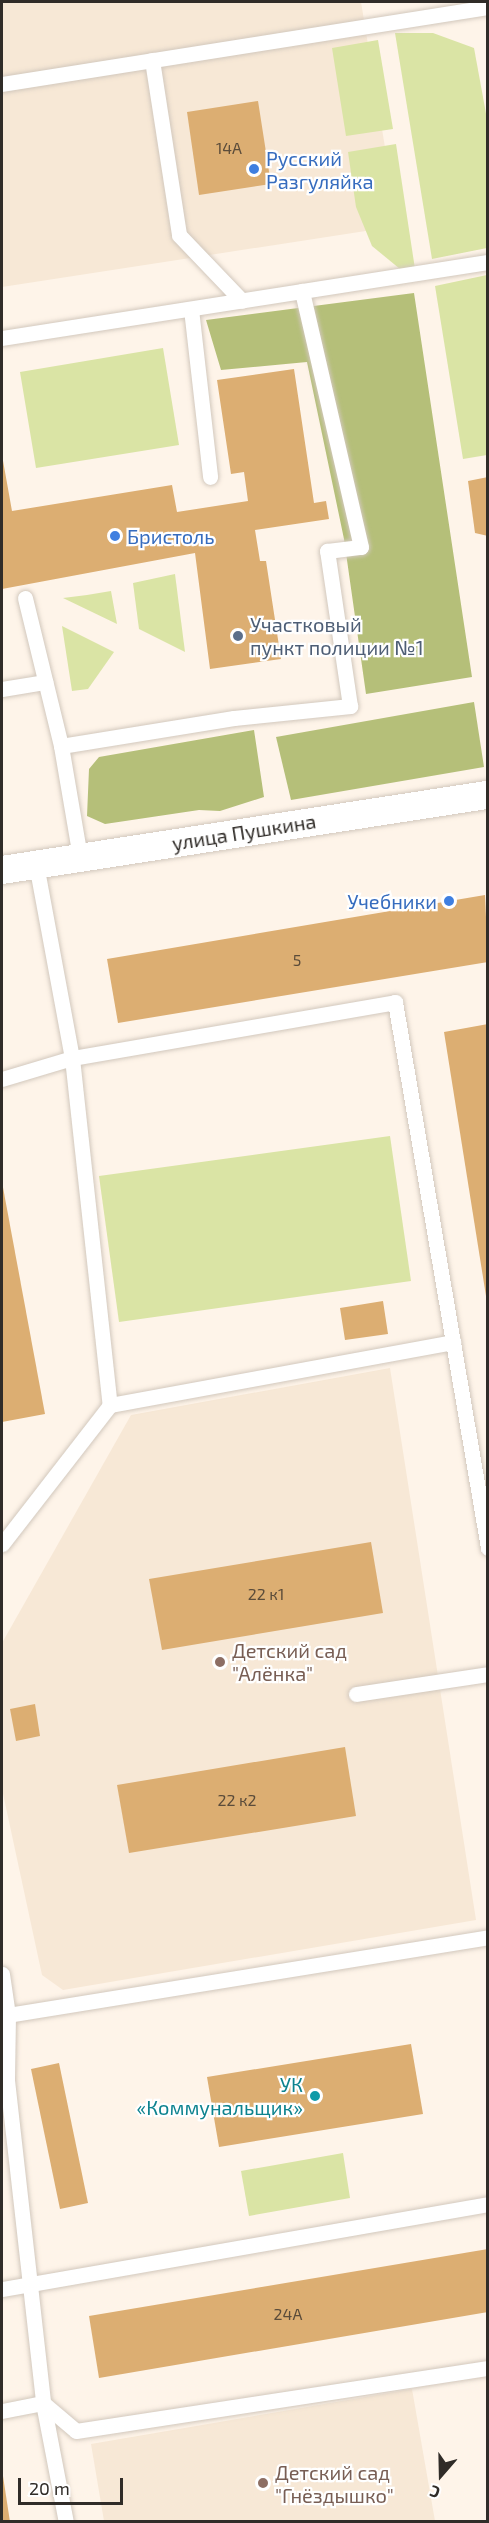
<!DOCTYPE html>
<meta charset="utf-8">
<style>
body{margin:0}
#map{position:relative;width:489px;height:2523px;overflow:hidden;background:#fef4e9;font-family:"Exo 2",sans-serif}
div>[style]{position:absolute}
.built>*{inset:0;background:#f7e8d6}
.green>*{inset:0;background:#dae4a5}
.forest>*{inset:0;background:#b5bf79}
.building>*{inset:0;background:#dcae72}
.roads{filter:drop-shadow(0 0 2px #d2c8bd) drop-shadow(0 0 2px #d2c8bd)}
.service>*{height:15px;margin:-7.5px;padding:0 7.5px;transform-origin:7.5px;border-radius:7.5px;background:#fff}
.minor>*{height:28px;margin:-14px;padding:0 14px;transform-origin:14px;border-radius:14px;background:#fff}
.dots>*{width:16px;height:16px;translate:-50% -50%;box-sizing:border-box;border:3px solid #fff;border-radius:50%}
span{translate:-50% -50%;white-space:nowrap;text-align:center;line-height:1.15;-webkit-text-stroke:4.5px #fff;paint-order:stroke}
.number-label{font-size:16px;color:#5b4c3a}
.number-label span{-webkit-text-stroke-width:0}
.shop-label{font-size:20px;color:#366cbe}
.left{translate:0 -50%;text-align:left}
.right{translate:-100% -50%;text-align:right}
.service-label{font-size:20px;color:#4e5e75}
.street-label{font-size:20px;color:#302c28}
.education-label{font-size:20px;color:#785e54}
.culture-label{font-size:20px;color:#0d838f}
.frame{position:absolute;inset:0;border:3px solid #302c28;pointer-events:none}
.north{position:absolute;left:411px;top:2445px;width:60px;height:60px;-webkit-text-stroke:4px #fff;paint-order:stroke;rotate:200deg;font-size:16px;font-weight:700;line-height:24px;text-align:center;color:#302c28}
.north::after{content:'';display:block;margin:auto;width:21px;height:27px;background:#302c28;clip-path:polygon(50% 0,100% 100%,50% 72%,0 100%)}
.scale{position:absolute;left:18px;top:2478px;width:105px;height:27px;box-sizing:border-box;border:3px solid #302c28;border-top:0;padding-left:8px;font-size:18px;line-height:21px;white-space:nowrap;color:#302c28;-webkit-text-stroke:4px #fff;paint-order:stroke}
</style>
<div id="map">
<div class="built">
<div style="clip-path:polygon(2px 2px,361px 2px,398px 226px,2px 287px)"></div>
<div style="clip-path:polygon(390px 1368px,476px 1920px,63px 1990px,42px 1975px,2px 1789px,2px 1643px,131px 1415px)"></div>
<div style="clip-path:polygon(412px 2389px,435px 2521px,104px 2521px,91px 2444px)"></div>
</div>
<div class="green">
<div style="clip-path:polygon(395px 33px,433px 33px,474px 48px,487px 119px,487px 248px,432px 259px)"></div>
<div style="clip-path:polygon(378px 40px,393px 129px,346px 136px,332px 48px)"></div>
<div style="clip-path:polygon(396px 144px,415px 269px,400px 269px,372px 246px,356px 207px,348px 152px)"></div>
<div style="clip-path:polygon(487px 275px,487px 455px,463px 459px,435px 286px)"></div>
<div style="clip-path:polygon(163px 348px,179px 445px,36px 468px,20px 372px)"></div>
<div style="clip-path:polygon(175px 574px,185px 652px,139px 629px,133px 583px)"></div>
<div style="clip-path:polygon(111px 591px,117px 624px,63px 598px,87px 595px)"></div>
<div style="clip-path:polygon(62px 626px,114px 652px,88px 689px,72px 691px)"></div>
<div style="clip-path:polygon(390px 1136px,411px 1281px,119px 1322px,99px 1176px)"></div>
<div style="clip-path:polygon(343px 2153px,350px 2198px,249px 2216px,241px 2171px)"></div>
</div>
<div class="forest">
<div style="clip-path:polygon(414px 293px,472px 677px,366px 694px,344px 539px,307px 362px,221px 370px,206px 320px)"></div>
<div style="clip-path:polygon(474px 702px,484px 767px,291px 800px,276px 737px)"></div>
<div style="clip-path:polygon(254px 730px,264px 797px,220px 811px,199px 810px,105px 824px,87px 816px,89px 769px,99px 757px)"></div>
</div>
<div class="building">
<div style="clip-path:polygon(258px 101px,271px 184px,199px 195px,187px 112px)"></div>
<div style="clip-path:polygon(294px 369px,314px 503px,326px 501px,329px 519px,255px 530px,260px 561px,266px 561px,281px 659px,210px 669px,195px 553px,2px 589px,2px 455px,12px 511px,172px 485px,177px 512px,248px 501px,244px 472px,231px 474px,217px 380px)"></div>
<div style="clip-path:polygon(488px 477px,488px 536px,475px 533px,468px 481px)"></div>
<div style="clip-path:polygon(485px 895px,488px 962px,118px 1023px,107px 959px)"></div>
<div style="clip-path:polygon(488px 1024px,488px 1295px,486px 1296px,444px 1032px)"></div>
<div style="clip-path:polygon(2px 1182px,45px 1414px,2px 1422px)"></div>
<div style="clip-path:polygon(383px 1301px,388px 1334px,345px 1340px,340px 1308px)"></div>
<div style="clip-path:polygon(371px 1542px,383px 1613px,162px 1650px,149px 1579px)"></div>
<div style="clip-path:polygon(35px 1704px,40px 1736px,16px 1741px,10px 1709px)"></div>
<div style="clip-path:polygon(345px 1747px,356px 1816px,129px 1853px,117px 1785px)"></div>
<div style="clip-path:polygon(411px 2044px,423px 2114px,219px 2147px,207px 2077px)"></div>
<div style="clip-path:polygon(59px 2063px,88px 2203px,60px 2209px,31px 2069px)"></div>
<div style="clip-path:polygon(488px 2249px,488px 2312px,99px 2378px,89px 2316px)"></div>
<div style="clip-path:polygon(2px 2476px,3px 2476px,10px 2522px,2px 2522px)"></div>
</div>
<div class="roads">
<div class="service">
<div style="left:152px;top:60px;width:177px;rotate:81.2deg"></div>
<div style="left:179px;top:235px;width:91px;rotate:46.3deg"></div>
<div style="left:2px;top:84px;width:492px;rotate:-9deg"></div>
<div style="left:191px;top:309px;width:169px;rotate:83.5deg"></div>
<div style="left:2px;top:338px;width:492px;rotate:-8.9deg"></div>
<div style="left:25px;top:598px;width:152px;rotate:76.3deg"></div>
<div style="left:2px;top:689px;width:44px;rotate:-9.2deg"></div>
<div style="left:80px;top:857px;width:113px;rotate:-99.7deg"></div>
<div style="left:61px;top:746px;width:175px;rotate:-9.2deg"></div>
<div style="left:234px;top:718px;width:117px;rotate:-5.9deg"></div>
<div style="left:350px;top:706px;width:157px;rotate:-98.4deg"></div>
<div style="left:327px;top:551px;width:34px;rotate:-7deg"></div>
<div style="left:361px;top:547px;width:263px;rotate:-103deg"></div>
<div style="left:36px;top:864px;width:197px;rotate:79.5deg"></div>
<div style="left:72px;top:1058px;width:328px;rotate:-9.8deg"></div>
<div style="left:395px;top:1002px;width:554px;rotate:80.33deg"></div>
<div style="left:2px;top:1079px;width:73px;rotate:-16.7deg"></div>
<div style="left:72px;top:1058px;width:349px;rotate:83.8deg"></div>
<div style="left:110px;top:1405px;width:176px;rotate:127.8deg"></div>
<div style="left:110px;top:1405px;width:349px;rotate:-10.4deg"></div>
<div style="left:356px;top:1694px;width:134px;rotate:-8.6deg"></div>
<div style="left:2px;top:1974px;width:41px;rotate:81.7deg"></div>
<div style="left:8px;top:2015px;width:65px;rotate:90.9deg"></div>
<div style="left:7px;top:2080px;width:325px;rotate:83.6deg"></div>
<div style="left:43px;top:2403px;width:121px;rotate:79.1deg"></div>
<div style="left:8px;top:2015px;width:486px;rotate:-9.2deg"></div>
<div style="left:2px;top:2289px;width:493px;rotate:-9.9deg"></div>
<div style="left:43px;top:2403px;width:43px;rotate:40.3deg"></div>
<div style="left:76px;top:2431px;width:417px;rotate:-8.7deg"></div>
<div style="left:2px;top:2411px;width:42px;rotate:-11deg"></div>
</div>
<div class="minor">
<div style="left:2px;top:870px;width:492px;rotate:-8.8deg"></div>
</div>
</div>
<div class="dots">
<div style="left:254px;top:169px;background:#3f7fe0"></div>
<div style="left:115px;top:536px;background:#3f7fe0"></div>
<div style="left:238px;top:636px;background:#5c6f8a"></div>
<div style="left:449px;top:901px;background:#3f7fe0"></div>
<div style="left:220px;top:1662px;background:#8d6e63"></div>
<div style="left:315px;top:2096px;background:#0f9aa8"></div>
<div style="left:263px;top:2483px;background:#8d6e63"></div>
</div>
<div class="number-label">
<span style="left:229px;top:148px">14А</span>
<span style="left:297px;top:960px">5</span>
<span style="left:266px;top:1594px">22 к1</span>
<span style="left:237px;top:1800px">22 к2</span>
<span style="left:288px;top:2314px">24А</span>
</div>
<div class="shop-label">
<span class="left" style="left:266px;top:170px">Русский<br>Разгуляйка</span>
<span class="left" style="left:127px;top:536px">Бристоль</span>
<span class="right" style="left:437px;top:901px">Учебники</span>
</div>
<div class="service-label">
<span class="left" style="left:250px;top:636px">Участковый<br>пункт полиции №1</span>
</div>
<div class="street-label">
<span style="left:244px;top:832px;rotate:-9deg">улица Пушкина</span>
</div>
<div class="education-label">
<span class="left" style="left:232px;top:1662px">Детский сад<br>"Алёнка"</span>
<span class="left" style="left:275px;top:2484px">Детский сад<br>"Гнёздышко"</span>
</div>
<div class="culture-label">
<span class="right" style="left:303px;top:2096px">УК<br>«Коммунальщик»</span>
</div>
<div class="frame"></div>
<div class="north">С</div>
<div class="scale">20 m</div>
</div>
